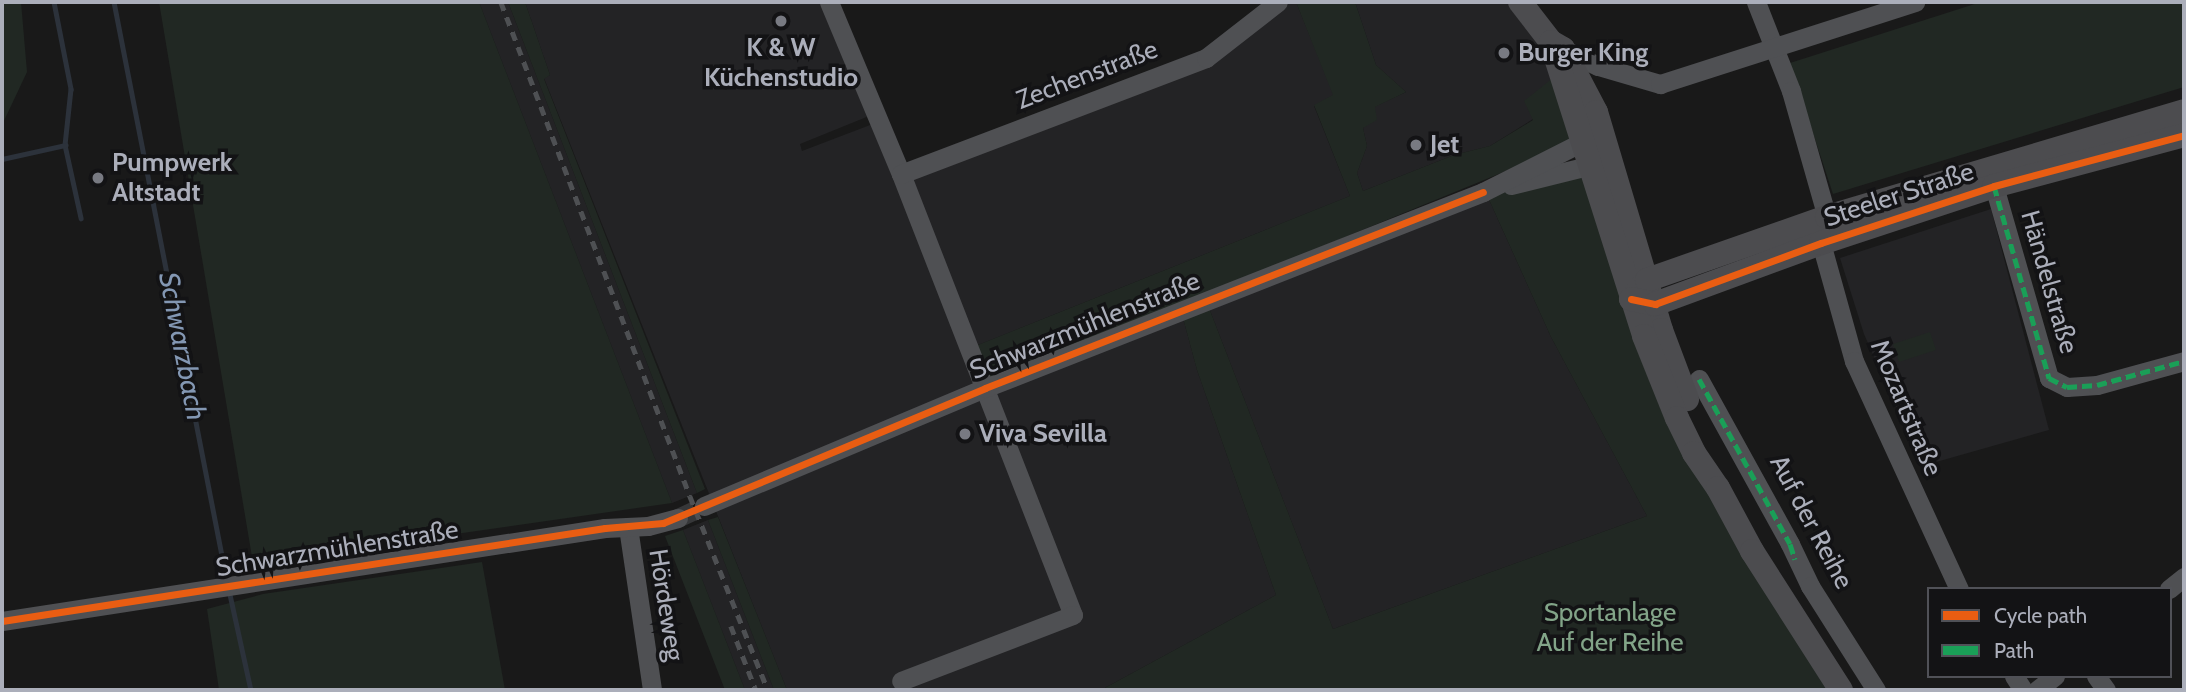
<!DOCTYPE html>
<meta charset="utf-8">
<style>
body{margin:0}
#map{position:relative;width:2186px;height:692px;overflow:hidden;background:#191919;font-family:Cabin,sans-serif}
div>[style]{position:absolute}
.built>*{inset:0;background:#232325}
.green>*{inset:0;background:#212823}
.stream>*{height:4.5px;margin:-2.25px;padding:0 2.25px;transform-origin:2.25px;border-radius:2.25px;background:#2c323b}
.minor-tunnel>*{height:19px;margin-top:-9.5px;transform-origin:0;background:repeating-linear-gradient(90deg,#363739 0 19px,transparent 0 29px)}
.minor>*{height:19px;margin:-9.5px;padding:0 9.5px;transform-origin:9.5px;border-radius:9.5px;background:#4f5053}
.major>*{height:24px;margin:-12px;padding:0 12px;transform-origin:12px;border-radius:12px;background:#4c4c4f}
.rail>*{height:4.5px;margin-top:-2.25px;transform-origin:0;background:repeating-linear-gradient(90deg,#4e5053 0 9px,transparent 0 16px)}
.quiet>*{height:5px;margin-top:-2.5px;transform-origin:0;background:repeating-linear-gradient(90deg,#1a9f57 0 10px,transparent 0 15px)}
.cycleway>*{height:7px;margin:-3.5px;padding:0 3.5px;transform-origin:3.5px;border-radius:3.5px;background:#e95d12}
.dots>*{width:19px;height:19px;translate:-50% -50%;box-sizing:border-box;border:4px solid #131315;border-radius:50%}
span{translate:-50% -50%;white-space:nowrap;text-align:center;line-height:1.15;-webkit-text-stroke:7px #131315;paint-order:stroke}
.poi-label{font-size:26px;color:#abaeba;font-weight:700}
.left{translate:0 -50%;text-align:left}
.street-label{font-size:26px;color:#abaeba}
.park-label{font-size:26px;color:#82a488}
.water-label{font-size:28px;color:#8397b3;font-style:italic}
.frame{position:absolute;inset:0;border:4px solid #abaeba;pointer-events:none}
.legend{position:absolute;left:1927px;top:587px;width:245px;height:91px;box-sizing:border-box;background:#131315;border:2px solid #505157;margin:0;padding:9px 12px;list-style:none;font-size:21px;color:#abaeba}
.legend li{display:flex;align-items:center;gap:14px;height:35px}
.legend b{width:35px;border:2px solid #505157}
</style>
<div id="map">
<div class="built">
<div style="clip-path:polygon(479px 2px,508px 2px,697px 493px,672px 503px)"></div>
<div style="clip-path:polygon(525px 2px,827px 2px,874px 114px,800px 144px,802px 151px,878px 122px,980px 382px,1183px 318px,1197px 370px,1276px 595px,1101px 690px,787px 690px,544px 78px,550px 75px)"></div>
<div style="clip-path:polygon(1283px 2px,1296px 2px,1334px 95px,1314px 106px,1350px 196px,973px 347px,905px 175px,1208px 59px)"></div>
<div style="clip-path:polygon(1355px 2px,1516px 2px,1558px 74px,1533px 119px,1490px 146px,1454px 155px,1363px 191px,1357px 173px,1367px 146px,1363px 128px,1374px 107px,1406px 92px,1376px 65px)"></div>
<div style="clip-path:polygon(1486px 193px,1551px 337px,1647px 516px,1333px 629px,1209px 308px)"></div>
<div style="clip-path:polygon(1991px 209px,2049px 430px,1922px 466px,1864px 334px,1840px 258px)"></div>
<div style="clip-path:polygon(708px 520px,774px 690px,745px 690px,683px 530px)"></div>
</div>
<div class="green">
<div style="clip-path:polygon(2px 2px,21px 2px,27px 72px,2px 125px)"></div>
<div style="clip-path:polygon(159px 2px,479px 2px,672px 503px,253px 563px)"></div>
<div style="clip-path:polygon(508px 2px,525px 2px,550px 75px,544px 79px,705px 489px,697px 493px)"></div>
<div style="clip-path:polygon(1296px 2px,1355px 2px,1376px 65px,1406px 92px,1375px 107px,1377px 120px,1363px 128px,1367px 146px,1357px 173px,1363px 191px,1454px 155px,1490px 146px,1533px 120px,1524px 101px,1558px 74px,1579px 141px,987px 384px,973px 347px,1350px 196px,1314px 105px,1333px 95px)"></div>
<div style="clip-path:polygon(1981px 2px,2184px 2px,2184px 87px,1833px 194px,1790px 63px)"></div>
<div style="clip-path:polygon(1587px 168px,1642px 337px,1836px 690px,1101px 690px,1276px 595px,1197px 370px,1183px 318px,1209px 308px,1333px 629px,1647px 516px,1551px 337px,1486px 193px)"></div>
<div style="clip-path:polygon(1930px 332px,1936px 350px,1899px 362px,1893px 344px)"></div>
<div style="clip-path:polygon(718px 517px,787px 690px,774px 690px,708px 520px)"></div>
<div style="clip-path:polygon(683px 530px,745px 690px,725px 690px,665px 536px)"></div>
<div style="clip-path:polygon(482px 562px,505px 690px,219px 690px,207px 609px,263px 594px)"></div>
</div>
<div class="stream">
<div style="left:54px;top:2px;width:89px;rotate:78.9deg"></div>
<div style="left:71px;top:89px;width:56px;rotate:96.1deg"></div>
<div style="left:65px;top:145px;width:75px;rotate:77.6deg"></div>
<div style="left:114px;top:2px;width:590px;rotate:78.96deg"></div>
<div style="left:2px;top:159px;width:65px;rotate:-12.5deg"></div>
<div style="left:229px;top:590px;width:102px;rotate:77.6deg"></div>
</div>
<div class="minor-tunnel">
<div style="left:678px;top:518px;width:29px;rotate:-25deg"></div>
</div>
<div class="minor">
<div style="left:829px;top:2px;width:186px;rotate:67.3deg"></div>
<div style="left:901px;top:174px;width:473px;rotate:68.7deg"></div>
<div style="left:1073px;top:615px;width:184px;rotate:159deg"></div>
<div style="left:1756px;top:2px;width:96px;rotate:68.5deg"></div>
<div style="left:1791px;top:91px;width:131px;rotate:74.1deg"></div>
<div style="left:1563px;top:49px;width:39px;rotate:26deg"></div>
<div style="left:1598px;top:66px;width:65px;rotate:16.2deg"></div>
<div style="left:1660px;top:84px;width:268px;rotate:-17.8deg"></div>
<div style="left:901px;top:174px;width:326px;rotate:-20.8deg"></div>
<div style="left:1206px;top:58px;width:91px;rotate:-37.9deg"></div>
<div style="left:1511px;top:185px;width:79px;rotate:-13.9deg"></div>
<div style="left:1588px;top:166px;width:17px;rotate:-40deg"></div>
<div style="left:1994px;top:186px;width:200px;rotate:74deg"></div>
<div style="left:2049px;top:378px;width:20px;rotate:27deg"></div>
<div style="left:2067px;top:387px;width:30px;rotate:-4deg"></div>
<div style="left:2097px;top:385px;width:90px;rotate:-15.4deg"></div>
<div style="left:1821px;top:243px;width:123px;rotate:74.4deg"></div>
<div style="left:1854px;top:361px;width:251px;rotate:65.3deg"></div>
<div style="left:1699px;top:379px;width:188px;rotate:61.1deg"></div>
<div style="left:1790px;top:544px;width:47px;rotate:64.5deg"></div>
<div style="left:1810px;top:586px;width:123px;rotate:57.6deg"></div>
<div style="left:704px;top:506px;width:305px;rotate:-22.8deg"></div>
<div style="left:985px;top:388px;width:535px;rotate:-21.48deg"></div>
<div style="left:1483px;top:192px;width:111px;rotate:-26.8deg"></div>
<div style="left:1582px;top:142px;width:11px;rotate:15deg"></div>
<div style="left:628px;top:527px;width:165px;rotate:81.6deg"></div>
<div style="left:2169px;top:589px;width:19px;rotate:-39deg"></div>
<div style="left:2px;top:621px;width:610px;rotate:-8.77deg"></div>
<div style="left:605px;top:528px;width:43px;rotate:-2.7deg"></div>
<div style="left:648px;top:526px;width:31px;rotate:-15deg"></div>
<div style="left:2014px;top:676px;width:17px;rotate:57deg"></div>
<div style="left:2096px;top:676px;width:17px;rotate:54deg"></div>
<div style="left:2037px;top:690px;width:23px;rotate:-38deg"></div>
</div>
<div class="major">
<div style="left:1520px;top:2px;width:51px;rotate:52.2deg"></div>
<div style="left:1551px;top:42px;width:14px;rotate:30deg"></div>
<div style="left:1563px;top:49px;width:71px;rotate:62.4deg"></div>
<div style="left:1596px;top:112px;width:227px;rotate:73.4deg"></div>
<div style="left:1661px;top:330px;width:74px;rotate:69.4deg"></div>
<div style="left:1551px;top:42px;width:308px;rotate:72.4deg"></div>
<div style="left:1644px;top:336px;width:88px;rotate:68.1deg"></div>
<div style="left:1677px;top:418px;width:39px;rotate:64deg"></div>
<div style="left:1694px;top:453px;width:42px;rotate:55.6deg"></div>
<div style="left:1718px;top:488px;width:72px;rotate:61.6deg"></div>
<div style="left:1752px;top:551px;width:165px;rotate:57.4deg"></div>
<div style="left:1631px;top:299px;width:25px;rotate:-50deg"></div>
<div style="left:1647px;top:280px;width:191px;rotate:-19.3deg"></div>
<div style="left:1827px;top:217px;width:372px;rotate:-16.5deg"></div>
<div style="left:1631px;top:299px;width:25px;rotate:12deg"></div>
<div style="left:1655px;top:304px;width:177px;rotate:-20.2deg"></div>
<div style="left:1821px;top:243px;width:182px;rotate:-18.2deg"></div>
<div style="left:1994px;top:186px;width:197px;rotate:-15deg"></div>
</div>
<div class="rail">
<div style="left:501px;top:2px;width:529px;rotate:69.06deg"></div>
<div style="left:690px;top:496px;width:209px;rotate:68.1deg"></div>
<div style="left:731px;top:626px;width:69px;rotate:68.7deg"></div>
</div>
<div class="quiet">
<div style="left:1994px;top:186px;width:200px;rotate:74deg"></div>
<div style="left:2049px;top:378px;width:20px;rotate:27deg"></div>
<div style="left:2067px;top:387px;width:30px;rotate:-4deg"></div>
<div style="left:2097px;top:385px;width:90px;rotate:-15.4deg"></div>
<div style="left:1699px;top:379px;width:188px;rotate:61.1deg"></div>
<div style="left:1790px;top:544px;width:16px;rotate:72deg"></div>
</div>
<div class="cycleway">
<div style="left:1631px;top:299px;width:25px;rotate:12deg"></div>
<div style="left:1655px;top:304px;width:177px;rotate:-20.2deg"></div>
<div style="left:1821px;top:243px;width:182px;rotate:-18.2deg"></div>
<div style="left:1994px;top:186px;width:197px;rotate:-15deg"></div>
<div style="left:2px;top:621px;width:610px;rotate:-8.77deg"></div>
<div style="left:605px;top:528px;width:58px;rotate:-4.9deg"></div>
<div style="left:663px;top:523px;width:349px;rotate:-22.7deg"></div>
<div style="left:985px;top:388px;width:535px;rotate:-21.48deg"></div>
</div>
<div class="dots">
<div style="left:781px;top:21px;background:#787a82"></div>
<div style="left:1504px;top:53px;background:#787a82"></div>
<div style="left:1416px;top:145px;background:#787a82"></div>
<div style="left:98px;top:178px;background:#787a82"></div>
<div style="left:965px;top:434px;background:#787a82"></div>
</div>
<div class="poi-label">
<span style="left:781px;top:63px">K &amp; W<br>Küchenstudio</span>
<span class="left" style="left:1518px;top:53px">Burger King</span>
<span class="left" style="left:1430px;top:145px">Jet</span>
<span class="left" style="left:112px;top:178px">Pumpwerk<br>Altstadt</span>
<span class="left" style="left:979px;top:434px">Viva Sevilla</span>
</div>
<div class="street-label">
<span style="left:1087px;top:75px;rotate:-21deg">Zechenstraße</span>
<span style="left:1899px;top:195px;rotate:-18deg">Steeler Straße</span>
<span style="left:2049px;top:282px;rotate:74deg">Händelstraße</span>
<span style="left:1085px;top:326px;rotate:-22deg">Schwarzmühlenstraße</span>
<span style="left:1906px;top:408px;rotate:67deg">Mozartstraße</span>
<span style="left:1811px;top:522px;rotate:62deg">Auf der Reihe</span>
<span style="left:337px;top:549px;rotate:-9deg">Schwarzmühlenstraße</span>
<span style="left:666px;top:605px;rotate:81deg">Hördeweg</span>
</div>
<div class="park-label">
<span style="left:1610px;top:628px">Sportanlage<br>Auf der Reihe</span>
</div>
<div class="water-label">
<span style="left:183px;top:346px;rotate:79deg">Schwarzbach</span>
</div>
<div class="frame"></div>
<ul class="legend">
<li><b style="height:9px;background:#e95d12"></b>Cycle path</li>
<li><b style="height:9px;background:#1a9f57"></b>Path</li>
</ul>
</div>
